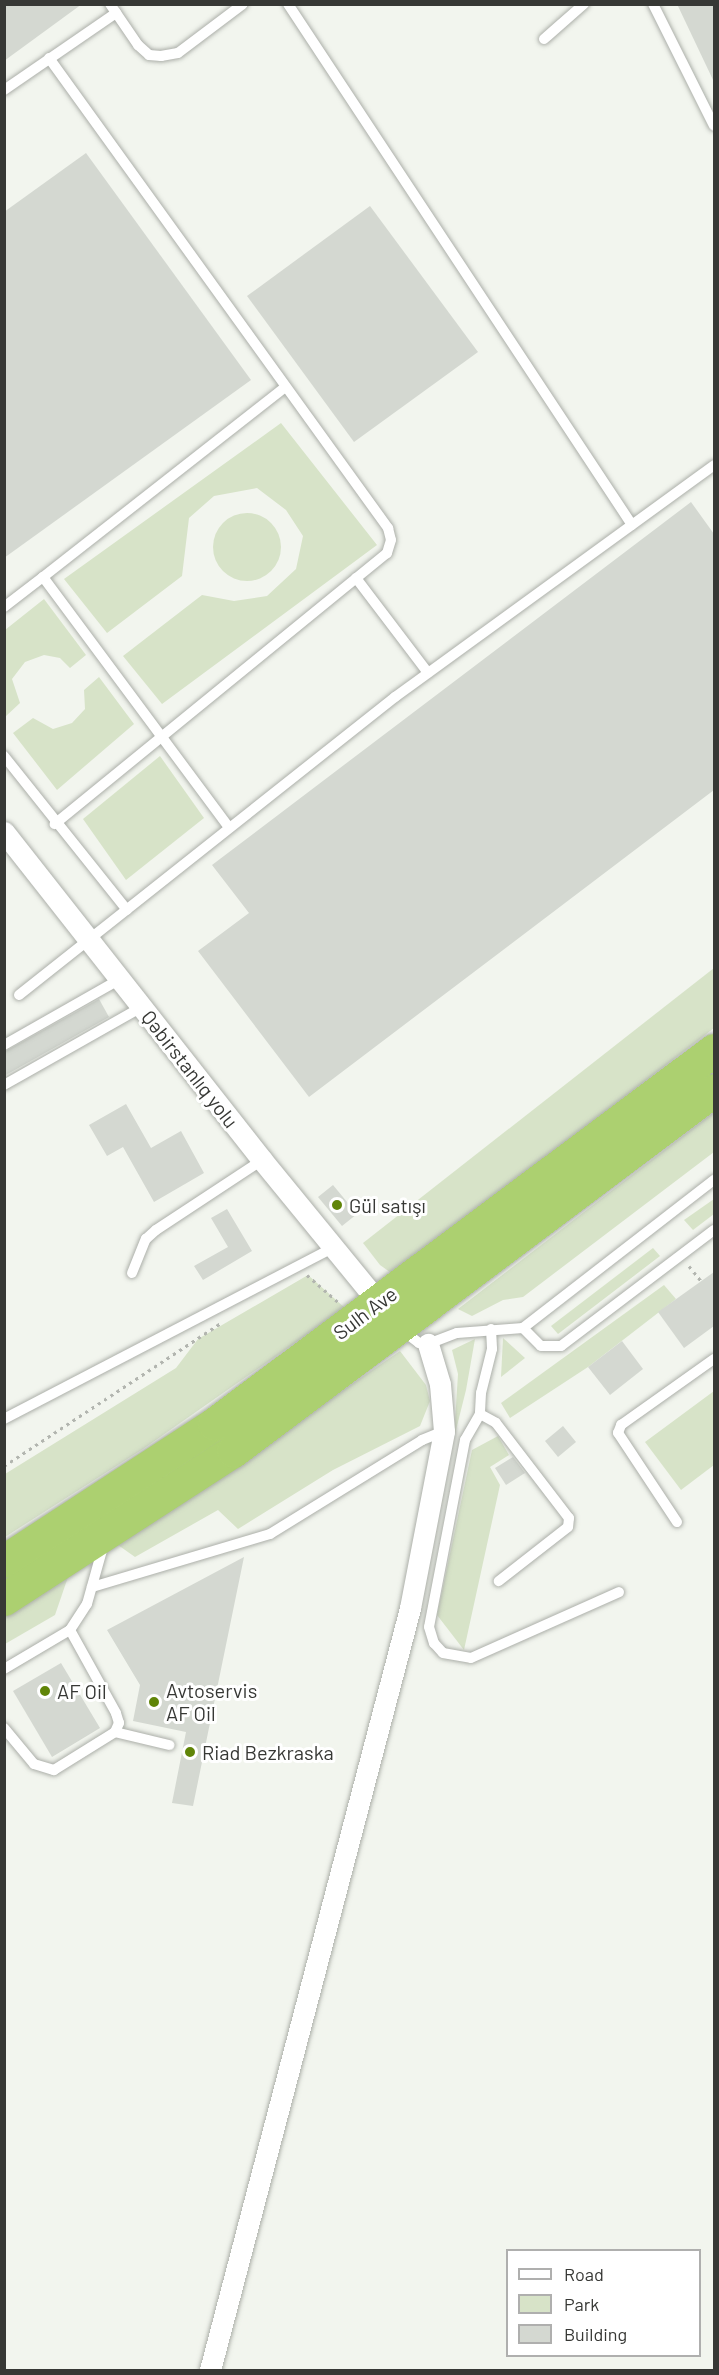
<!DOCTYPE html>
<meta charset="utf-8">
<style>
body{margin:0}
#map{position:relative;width:719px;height:2375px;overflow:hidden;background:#f2f5ee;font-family:Barlow,sans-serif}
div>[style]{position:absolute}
.green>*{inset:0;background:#d7e3c8}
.round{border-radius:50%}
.building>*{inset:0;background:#d4d8d1}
.path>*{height:3px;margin-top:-1.5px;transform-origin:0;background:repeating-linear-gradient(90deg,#b2b5af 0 3px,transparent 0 7.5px)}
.roads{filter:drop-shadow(0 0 2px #acafa9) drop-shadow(0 0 2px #acafa9)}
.service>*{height:10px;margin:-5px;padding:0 5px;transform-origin:5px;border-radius:5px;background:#fff}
.minor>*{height:21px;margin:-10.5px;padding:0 10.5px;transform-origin:10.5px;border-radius:10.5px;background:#fff}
.trunk>*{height:33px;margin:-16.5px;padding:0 16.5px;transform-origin:16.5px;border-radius:16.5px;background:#acd070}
.dots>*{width:16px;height:16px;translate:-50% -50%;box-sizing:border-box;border:3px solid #fff;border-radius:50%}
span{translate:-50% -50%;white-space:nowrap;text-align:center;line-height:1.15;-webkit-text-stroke:6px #fff;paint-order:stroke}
.street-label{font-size:20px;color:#373835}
.poi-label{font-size:20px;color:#373835}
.left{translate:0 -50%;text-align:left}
.frame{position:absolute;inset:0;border:6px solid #373835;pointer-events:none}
.legend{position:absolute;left:506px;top:2249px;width:195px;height:108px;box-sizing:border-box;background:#fff;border:2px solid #afafae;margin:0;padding:8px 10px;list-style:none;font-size:18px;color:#373835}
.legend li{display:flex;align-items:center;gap:12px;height:30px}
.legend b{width:30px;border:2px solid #afafae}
</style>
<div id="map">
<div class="green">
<div style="clip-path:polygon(281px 423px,377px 545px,162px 704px,123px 656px,202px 595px,234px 601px,267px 596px,296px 569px,303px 536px,286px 510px,257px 488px,214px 496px,189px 518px,182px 576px,107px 633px,64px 579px)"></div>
<div class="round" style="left:213px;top:513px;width:68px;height:68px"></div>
<div style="clip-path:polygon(44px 599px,86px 655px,70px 668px,60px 658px,44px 655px,25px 662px,12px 679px,20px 703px,5px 717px,5px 630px)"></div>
<div style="clip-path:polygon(99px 677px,134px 724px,57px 790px,13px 733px,33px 718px,53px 729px,72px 723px,85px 709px,84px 690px)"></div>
<div style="clip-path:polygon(160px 756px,204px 818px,126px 880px,83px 819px)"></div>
<div style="clip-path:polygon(714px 968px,714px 1028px,394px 1275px,380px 1265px,363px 1243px)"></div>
<div style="clip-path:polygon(714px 1112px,714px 1152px,523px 1297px,503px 1300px,472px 1316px,458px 1309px)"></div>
<div style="clip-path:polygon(714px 1199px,714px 1214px,693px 1230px,684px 1220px)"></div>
<div style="clip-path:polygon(653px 1248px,660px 1256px,558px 1334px,551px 1326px)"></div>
<div style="clip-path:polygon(308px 1275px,345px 1308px,143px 1449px,5px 1537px,5px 1474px,176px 1368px,198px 1339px)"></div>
<div style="clip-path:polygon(664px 1285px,676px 1299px,588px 1367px,510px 1418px,501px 1403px)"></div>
<div style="clip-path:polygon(503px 1338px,525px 1358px,501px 1377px)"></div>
<div style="clip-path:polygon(475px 1339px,466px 1390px,454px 1438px,458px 1374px,452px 1350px)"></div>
<div style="clip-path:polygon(400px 1351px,426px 1385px,430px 1401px,420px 1426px,333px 1470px,238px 1529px,218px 1510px,135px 1557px,118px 1545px)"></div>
<div style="clip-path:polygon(714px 1391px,714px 1465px,681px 1490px,645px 1442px)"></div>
<div style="clip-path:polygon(498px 1436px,509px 1455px,490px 1467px,500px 1485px,464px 1650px,437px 1615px,472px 1450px)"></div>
<div style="clip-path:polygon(68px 1577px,55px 1615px,5px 1644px,4px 1614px)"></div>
</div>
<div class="building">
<div style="clip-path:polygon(4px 4px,82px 4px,4px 61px)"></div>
<div style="clip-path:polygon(677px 4px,714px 4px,714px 82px)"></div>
<div style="clip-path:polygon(86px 153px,251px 380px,4px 558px,4px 212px)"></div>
<div style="clip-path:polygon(370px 206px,478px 352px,354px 442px,247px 296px)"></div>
<div style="clip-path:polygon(691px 502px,714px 534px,714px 790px,309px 1097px,198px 951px,249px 913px,212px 865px)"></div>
<div style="clip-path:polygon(99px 999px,109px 1017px,4px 1076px,4px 1052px)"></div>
<div style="clip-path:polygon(126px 1104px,151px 1148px,181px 1131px,204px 1173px,154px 1202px,123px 1147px,107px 1156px,89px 1125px)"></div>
<div style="clip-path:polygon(333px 1185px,357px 1214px,342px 1226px,318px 1197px)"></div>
<div style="clip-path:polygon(227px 1209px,252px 1251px,203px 1280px,194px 1266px,228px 1247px,211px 1218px)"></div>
<div style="clip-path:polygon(714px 1272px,714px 1326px,684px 1348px,658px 1312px)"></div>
<div style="clip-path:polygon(622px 1341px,643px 1369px,610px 1395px,588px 1367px)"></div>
<div style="clip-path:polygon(563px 1426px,576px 1442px,558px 1457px,545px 1441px)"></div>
<div style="clip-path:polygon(513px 1457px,525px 1473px,506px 1485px,495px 1468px)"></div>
<div style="clip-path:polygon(244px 1557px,193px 1806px,172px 1803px,186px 1732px,133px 1721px,140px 1685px,107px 1630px)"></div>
<div style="clip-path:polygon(61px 1663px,100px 1728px,52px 1757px,13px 1691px)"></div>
</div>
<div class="path">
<div style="left:689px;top:1266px;width:19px;rotate:51deg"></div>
<div style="left:307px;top:1275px;width:41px;rotate:41.1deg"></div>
<div style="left:4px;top:1466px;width:260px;rotate:-33.4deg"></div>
</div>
<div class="roads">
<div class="service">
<div style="left:110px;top:4px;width:50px;rotate:55.7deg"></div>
<div style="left:138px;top:45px;width:15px;rotate:42deg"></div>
<div style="left:149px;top:55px;width:12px;rotate:5deg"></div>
<div style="left:161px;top:56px;width:17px;rotate:-10deg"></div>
<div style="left:178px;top:53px;width:81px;rotate:-37deg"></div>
<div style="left:288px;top:4px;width:624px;rotate:56.56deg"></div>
<div style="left:653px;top:4px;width:136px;rotate:63.4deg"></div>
<div style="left:544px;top:39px;width:53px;rotate:-41.2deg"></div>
<div style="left:49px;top:58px;width:580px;rotate:54.2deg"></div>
<div style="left:388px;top:528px;width:12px;rotate:76deg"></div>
<div style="left:391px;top:540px;width:14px;rotate:107deg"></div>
<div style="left:387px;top:553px;width:429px;rotate:140.8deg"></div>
<div style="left:4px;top:90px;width:136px;rotate:-34.5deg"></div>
<div style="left:43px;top:577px;width:308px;rotate:-38.1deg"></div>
<div style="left:356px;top:578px;width:119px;rotate:52.8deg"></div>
<div style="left:4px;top:607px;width:49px;rotate:-37.6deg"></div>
<div style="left:43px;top:577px;width:312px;rotate:53.4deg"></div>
<div style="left:4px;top:756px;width:197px;rotate:51.4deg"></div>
<div style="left:19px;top:995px;width:480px;rotate:-38.4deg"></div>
<div style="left:395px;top:697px;width:394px;rotate:-36deg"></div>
<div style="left:4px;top:1045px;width:133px;rotate:-29.6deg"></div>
<div style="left:4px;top:1085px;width:159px;rotate:-29.5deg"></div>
<div style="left:132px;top:1273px;width:37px;rotate:-68deg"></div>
<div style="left:146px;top:1239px;width:13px;rotate:-42deg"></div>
<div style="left:156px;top:1230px;width:127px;rotate:-33.4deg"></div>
<div style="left:523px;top:1328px;width:25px;rotate:45deg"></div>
<div style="left:541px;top:1346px;width:20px"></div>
<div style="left:561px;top:1346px;width:192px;rotate:-37.2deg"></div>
<div style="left:491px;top:1329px;width:20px;rotate:87deg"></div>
<div style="left:492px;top:1349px;width:45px;rotate:104deg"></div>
<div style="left:481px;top:1393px;width:21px;rotate:93deg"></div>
<div style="left:480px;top:1414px;width:18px;rotate:29deg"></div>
<div style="left:496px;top:1423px;width:120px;rotate:52.5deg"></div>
<div style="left:569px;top:1518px;width:9px;rotate:96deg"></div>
<div style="left:568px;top:1527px;width:88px;rotate:142deg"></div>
<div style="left:402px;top:1330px;width:21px;rotate:37deg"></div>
<div style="left:419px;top:1343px;width:9px;rotate:6deg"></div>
<div style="left:428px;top:1344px;width:31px;rotate:-21deg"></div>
<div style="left:457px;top:1333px;width:66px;rotate:-4.3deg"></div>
<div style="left:523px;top:1328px;width:242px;rotate:-37.8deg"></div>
<div style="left:480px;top:1414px;width:30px;rotate:120deg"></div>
<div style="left:465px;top:1440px;width:190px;rotate:100.9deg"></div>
<div style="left:429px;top:1627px;width:17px;rotate:73deg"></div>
<div style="left:434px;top:1643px;width:13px;rotate:48deg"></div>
<div style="left:443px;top:1653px;width:28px;rotate:10deg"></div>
<div style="left:471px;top:1658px;width:162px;rotate:-24deg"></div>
<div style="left:4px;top:1419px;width:370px;rotate:-27.5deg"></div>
<div style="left:677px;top:1522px;width:107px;rotate:-123.5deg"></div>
<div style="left:618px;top:1433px;width:9px;rotate:-69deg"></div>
<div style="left:621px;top:1425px;width:114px;rotate:-35.4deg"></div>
<div style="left:92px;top:1587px;width:186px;rotate:-16.6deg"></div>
<div style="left:270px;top:1534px;width:179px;rotate:-31.7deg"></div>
<div style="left:422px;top:1440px;width:24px;rotate:-22deg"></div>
<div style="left:4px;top:1669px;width:77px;rotate:-30.6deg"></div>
<div style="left:70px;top:1630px;width:31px;rotate:-57deg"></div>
<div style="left:87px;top:1604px;width:63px;rotate:-74.4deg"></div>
<div style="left:4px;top:1728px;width:47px;rotate:50.2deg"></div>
<div style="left:34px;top:1764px;width:21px;rotate:17deg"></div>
<div style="left:54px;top:1770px;width:72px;rotate:-31.9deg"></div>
<div style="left:115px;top:1732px;width:10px;rotate:-66deg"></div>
<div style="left:119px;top:1723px;width:10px;rotate:-107deg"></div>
<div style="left:116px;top:1713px;width:95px;rotate:-119deg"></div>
<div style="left:115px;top:1732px;width:56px;rotate:13.5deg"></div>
</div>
<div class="minor">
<div style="left:4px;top:832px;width:417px;rotate:51.8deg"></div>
<div style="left:262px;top:1160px;width:185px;rotate:50.7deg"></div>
<div style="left:210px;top:2370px;width:788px;rotate:-75.29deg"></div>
<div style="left:410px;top:1608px;width:180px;rotate:-79.1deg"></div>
<div style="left:444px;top:1431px;width:47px;rotate:-94.9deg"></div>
<div style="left:440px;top:1384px;width:42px;rotate:-106.7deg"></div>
</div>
<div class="trunk">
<div style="left:4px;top:1561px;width:251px;rotate:-33.1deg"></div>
<div style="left:214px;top:1424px;width:624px;rotate:-36.8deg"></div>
<div style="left:4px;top:1599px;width:273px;rotate:-32.9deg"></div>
<div style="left:233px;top:1451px;width:601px;rotate:-36.89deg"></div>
</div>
</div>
<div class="dots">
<div style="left:337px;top:1205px;background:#608508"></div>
<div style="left:45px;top:1691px;background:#608508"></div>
<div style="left:154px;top:1702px;background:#608508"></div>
<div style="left:190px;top:1752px;background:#608508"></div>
</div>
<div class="street-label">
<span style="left:190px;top:1069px;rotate:52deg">Qəbirstanlıq yolu</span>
<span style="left:365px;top:1313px;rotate:-37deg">Sulh Ave</span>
</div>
<div class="poi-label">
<span class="left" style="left:349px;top:1205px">Gül satışı</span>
<span class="left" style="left:166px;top:1702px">Avtoservis<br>AF Oil</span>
<span class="left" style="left:57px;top:1691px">AF Oil</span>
<span class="left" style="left:202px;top:1752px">Riad Bezkraska</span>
</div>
<div class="frame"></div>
<ul class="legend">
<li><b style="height:8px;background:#fff"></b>Road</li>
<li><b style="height:16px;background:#d7e3c8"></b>Park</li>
<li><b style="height:16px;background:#d4d8d1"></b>Building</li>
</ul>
</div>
